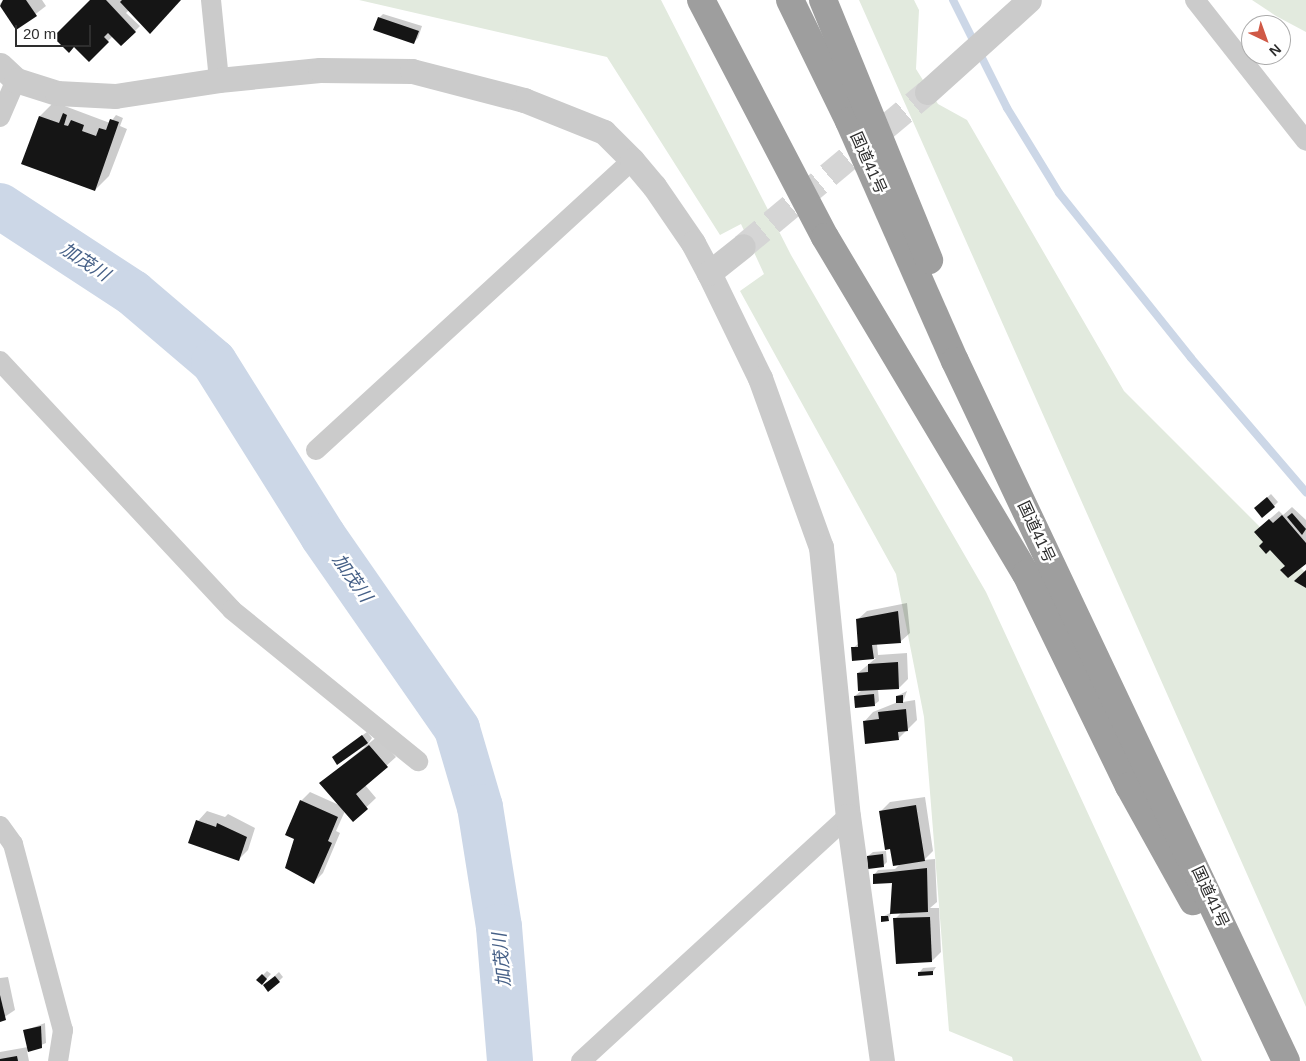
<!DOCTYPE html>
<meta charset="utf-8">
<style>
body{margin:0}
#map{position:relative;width:1306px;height:1061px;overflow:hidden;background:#fff;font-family:Helvetica,"Noto Sans JP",sans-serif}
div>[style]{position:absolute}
.green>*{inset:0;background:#e2eade}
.shadow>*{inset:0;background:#0003}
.stream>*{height:8px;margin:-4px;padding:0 4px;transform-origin:4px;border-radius:4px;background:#ccd7e7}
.river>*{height:46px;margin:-23px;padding:0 23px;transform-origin:23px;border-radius:23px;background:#ccd7e7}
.building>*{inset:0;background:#151515}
.tertiary-tunnel>*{height:25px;margin-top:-12.5px;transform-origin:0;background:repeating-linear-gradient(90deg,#d5d5d5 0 25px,transparent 0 37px)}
.minor>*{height:20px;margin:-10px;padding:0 10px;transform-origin:10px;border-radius:10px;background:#cbcbcb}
.tertiary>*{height:25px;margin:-12.5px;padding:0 12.5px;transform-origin:12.5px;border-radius:12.5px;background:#cbcbcb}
.trunk>*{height:28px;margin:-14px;padding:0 14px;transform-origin:14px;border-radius:14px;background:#9e9e9e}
span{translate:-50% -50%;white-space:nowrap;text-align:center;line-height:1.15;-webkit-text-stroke:5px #fff;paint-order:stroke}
.street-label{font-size:16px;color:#2e2e2e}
.water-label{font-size:18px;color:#466087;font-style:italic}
.north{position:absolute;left:1241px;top:15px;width:50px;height:50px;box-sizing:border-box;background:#fff;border:1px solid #ababab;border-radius:50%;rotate:138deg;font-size:14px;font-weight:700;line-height:20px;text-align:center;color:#2e2e2e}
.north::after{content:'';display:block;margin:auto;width:18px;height:22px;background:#d05946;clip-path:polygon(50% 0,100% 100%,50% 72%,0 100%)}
.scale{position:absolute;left:15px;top:25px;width:76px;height:22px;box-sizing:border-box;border:2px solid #2e2e2e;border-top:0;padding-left:6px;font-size:15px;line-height:18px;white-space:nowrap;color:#2e2e2e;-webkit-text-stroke:4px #fff;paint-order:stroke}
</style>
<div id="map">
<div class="green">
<div style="clip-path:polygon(359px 0,661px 0,791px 255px,986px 592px,1202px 1061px,1013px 1061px,1012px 1057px,949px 1031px,924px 717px,896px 574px,740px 291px,764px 274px,741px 224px,720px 235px,607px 57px)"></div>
<div style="clip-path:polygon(859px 0,914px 0,919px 10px,916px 69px,938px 104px,967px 120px,1124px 391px,1306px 573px,1306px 1007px)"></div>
<div style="clip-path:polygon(1252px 0,1306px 0,1306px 32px,1276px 16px)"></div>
</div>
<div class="shadow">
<div style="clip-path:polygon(3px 0,42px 0,46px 6px,16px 29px,0 4px)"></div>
<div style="clip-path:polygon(92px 0,179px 0,129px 10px,126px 13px,140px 26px,121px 45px,113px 36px,89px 60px)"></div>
<div style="clip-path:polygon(383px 14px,422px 26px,418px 38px,414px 42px,379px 18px)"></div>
<div style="clip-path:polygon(54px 102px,110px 123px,116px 115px,123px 118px,120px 126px,127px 129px,109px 176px,95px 190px,23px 163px,40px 116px)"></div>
<div style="clip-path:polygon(1271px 494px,1278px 502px,1274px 506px,1260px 504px)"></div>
<div style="clip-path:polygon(1292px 507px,1306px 520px,1306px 562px,1286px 566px,1265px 542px,1265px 523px,1279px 511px,1283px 515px)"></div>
<div style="clip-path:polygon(907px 603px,910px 633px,900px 642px,877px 644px,878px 655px,907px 653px,908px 679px,899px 688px,878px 689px,879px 701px,874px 705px,855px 696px,862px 690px,858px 673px,876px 658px,853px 659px,853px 648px,859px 643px,857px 620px,867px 611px)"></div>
<div style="clip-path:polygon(907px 691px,903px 702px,915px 700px,917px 720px,898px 739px,864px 722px,873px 712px,898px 702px,897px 696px)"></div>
<div style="clip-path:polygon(367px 732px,372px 738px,367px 745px,378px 736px,396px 757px,365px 785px,376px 798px,353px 820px,345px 811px,336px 831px,340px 833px,323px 873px,314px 882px,295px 838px,301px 801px,310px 792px,339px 805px,321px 783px,366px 746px,338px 753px)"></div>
<div style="clip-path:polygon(925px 797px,933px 851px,924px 860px,935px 859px,937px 902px,930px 908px,939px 908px,941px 952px,932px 961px,895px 919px,902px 912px,892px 912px,888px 920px,882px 917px,892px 912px,892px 881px,874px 875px,878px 870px,895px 869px,900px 864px,891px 848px,880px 812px,890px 802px)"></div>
<div style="clip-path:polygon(207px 811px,225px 817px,228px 814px,255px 828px,248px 850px,238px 860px,198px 821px)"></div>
<div style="clip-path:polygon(886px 851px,887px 862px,883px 866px,868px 856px,873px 852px)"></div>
<div style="clip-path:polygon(936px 967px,932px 973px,919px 973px,923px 968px)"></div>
<div style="clip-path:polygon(267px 971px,271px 974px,262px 984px,258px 980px)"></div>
<div style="clip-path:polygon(279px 972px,283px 977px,279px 981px,269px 981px)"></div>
<div style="clip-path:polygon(8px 977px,15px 1010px,0 1020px,0 978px)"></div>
<div style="clip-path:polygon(45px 1023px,46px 1043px,27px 1051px,29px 1061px,0 1061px,0 1052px,28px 1047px,24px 1031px)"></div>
</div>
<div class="stream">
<div style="left:953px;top:0;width:121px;rotate:63.4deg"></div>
<div style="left:1007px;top:108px;width:100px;rotate:58.5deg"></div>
<div style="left:1059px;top:193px;width:211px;rotate:51.3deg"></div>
<div style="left:1191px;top:358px;width:177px;rotate:49.4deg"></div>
</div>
<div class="river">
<div style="left:0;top:206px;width:159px;rotate:33.2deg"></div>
<div style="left:133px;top:293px;width:106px;rotate:40.4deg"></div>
<div style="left:214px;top:362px;width:205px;rotate:57.9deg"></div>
<div style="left:323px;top:536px;width:235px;rotate:55.2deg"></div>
<div style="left:457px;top:729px;width:81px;rotate:73.6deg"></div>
<div style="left:480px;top:807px;width:121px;rotate:81deg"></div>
<div style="left:499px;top:927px;width:134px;rotate:85.3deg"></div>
</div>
<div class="building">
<div style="clip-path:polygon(3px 0,26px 0,37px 16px,16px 30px,0 6px)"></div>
<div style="clip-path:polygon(90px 0,106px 0,136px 32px,121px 46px,108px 33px,104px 37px,109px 42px,89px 62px,74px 47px,69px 53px,53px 37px)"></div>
<div style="clip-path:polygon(122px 0,181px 0,150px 34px,120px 2px)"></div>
<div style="clip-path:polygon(378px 17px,419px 31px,414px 44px,373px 30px)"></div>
<div style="clip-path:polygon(63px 113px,67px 115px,64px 125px,68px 126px,71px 120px,84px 125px,82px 131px,96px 136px,99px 128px,106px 130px,110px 119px,119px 122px,95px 191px,21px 164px,39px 116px,59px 123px)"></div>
<div style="clip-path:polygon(1267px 497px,1275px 507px,1262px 518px,1254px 508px)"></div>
<div style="clip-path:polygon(1292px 513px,1306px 529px,1302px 535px,1287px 517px)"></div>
<div style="clip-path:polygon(1282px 515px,1306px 543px,1306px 564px,1288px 578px,1280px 570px,1285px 566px,1270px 550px,1266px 554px,1259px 546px,1263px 542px,1254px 532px,1269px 519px,1273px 523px)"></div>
<div style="clip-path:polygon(1306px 570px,1306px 588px,1294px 581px)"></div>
<div style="clip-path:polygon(898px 611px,901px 643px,872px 645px,874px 659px,852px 661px,851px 647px,858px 647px,856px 619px)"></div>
<div style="clip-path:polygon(898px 662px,899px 689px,858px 691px,857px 673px,868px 672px,868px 664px)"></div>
<div style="clip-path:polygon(874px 694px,875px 706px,855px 708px,854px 696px)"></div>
<div style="clip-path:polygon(903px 695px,903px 703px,896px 703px,896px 696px)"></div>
<div style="clip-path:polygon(906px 709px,908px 731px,898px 732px,899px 740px,865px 744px,863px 721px,879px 719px,878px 712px)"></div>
<div style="clip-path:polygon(362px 735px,368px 743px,337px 765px,332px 757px)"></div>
<div style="clip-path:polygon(369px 745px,388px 767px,356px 794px,368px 809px,353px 822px,319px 783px)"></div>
<div style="clip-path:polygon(300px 800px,338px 817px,328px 841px,332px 843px,314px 884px,285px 868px,294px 839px,285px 835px)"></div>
<div style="clip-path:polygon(916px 805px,925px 861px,893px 866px,890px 849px,885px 850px,879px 811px)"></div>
<div style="clip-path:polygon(196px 820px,216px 827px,217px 823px,247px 837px,239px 861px,188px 843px)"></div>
<div style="clip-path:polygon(883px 854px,884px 867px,868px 869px,867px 856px)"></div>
<div style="clip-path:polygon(927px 868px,928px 912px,890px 914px,892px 883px,873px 884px,873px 874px)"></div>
<div style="clip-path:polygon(881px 916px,888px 916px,889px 921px,881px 922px)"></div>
<div style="clip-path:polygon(930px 917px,932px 962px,896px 964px,893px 918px)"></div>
<div style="clip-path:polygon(933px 971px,933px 975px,918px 976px,918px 972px)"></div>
<div style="clip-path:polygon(262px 974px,267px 979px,262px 985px,256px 980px)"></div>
<div style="clip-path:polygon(275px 976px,280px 982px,268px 992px,263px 985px)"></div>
<div style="clip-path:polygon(0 995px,6px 1020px,0 1022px)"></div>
<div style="clip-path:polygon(41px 1026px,42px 1048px,28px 1052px,23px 1030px)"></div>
<div style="clip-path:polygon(17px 1056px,18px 1061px,0 1061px,0 1059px)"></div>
</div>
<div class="tertiary-tunnel">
<div style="left:743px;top:246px;width:240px;rotate:-39.9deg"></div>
</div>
<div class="minor">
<div style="left:211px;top:0;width:80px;rotate:84.3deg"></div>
<div style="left:1195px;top:0;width:179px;rotate:51.8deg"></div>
<div style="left:0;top:117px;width:40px;rotate:-66.6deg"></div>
<div style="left:0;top:361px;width:340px;rotate:47deg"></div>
<div style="left:232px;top:610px;width:240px;rotate:39.1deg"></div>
<div style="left:316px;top:450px;width:429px;rotate:-42.5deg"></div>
<div style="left:0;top:826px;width:22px;rotate:54deg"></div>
<div style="left:13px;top:844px;width:193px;rotate:75deg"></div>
<div style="left:63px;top:1030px;width:31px;rotate:99deg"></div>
<div style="left:581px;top:1061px;width:362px;rotate:-42.5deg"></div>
</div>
<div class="tertiary">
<div style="left:0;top:65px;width:22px;rotate:43deg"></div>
<div style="left:16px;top:80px;width:43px;rotate:17.6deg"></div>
<div style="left:57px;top:93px;width:58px;rotate:3deg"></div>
<div style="left:115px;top:96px;width:105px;rotate:-8.7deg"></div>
<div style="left:219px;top:80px;width:101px;rotate:-5.7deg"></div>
<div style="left:320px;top:70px;width:92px;rotate:0.6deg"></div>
<div style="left:412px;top:71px;width:116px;rotate:14.5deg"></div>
<div style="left:524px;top:100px;width:86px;rotate:21.8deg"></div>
<div style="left:604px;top:132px;width:40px;rotate:45deg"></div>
<div style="left:632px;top:160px;width:34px;rotate:50deg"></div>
<div style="left:654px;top:186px;width:69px;rotate:55.6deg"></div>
<div style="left:693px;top:243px;width:34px;rotate:62deg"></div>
<div style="left:709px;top:273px;width:117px;rotate:64.1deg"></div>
<div style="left:760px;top:378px;width:180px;rotate:70.2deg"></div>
<div style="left:821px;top:547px;width:270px;rotate:84.3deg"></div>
<div style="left:848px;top:816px;width:247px;rotate:82.1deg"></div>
<div style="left:927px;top:92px;width:137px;rotate:-42deg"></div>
<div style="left:709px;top:273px;width:43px;rotate:-38.5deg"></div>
</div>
<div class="trunk">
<div style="left:701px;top:0;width:267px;rotate:62.4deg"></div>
<div style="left:825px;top:237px;width:392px;rotate:59.2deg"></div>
<div style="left:1026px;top:574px;width:236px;rotate:64.1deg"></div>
<div style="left:1129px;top:786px;width:132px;rotate:60.9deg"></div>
<div style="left:790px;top:0;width:135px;rotate:64deg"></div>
<div style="left:849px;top:121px;width:262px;rotate:66.2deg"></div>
<div style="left:955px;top:361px;width:774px;rotate:64.69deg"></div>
<div style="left:823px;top:0;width:281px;rotate:67.8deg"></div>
</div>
<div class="street-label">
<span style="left:868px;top:163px;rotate:66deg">国道41号</span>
<span style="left:1036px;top:532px;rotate:65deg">国道41号</span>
<span style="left:1210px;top:897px;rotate:65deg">国道41号</span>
</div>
<div class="water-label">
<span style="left:85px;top:262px;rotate:33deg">加茂川</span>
<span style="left:352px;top:578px;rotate:55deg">加茂川</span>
<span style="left:502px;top:960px;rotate:-95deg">加茂川</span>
</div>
<div class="north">N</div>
<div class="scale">20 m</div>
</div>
